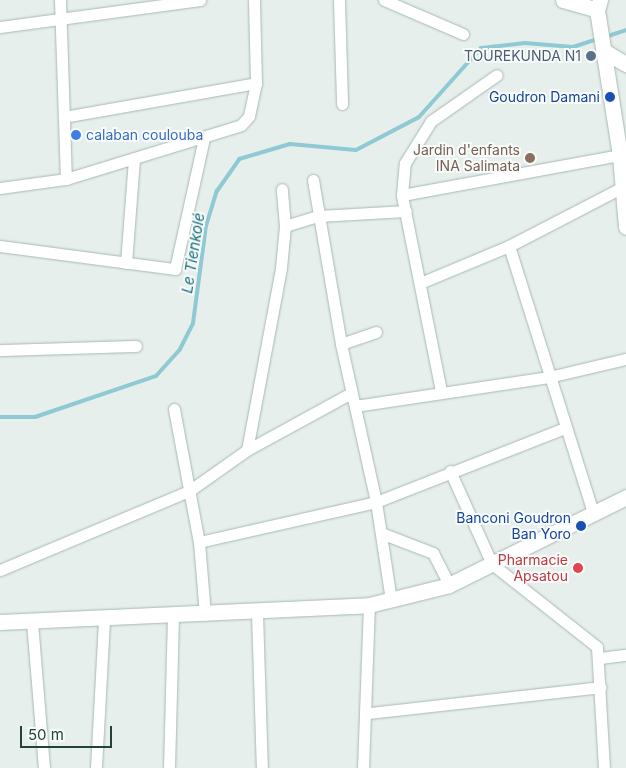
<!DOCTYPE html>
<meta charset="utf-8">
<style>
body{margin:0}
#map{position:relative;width:626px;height:768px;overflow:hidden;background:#e6efeb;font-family:Inter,sans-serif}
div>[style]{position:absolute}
.stream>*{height:4px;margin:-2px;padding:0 2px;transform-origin:2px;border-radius:2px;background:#8ec9d4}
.roads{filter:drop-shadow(0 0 1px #a8b8b2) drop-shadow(0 0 1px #a8b8b2)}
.minor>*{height:11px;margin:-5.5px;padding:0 5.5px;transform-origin:5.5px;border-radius:5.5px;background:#fff}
.tertiary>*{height:15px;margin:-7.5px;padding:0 7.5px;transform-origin:7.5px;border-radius:7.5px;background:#fff}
.secondary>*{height:15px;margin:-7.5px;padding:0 7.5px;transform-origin:7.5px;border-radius:7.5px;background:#fff}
.dots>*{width:14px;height:14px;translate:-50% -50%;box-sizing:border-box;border:2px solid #f7fbf9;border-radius:50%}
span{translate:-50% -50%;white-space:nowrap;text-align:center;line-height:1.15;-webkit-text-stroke:4px #f7fbf9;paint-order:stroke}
.service-label{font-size:14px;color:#4e5e75}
.right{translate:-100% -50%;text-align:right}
.transit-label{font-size:14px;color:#164399}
.shop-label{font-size:14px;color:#366cbe}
.left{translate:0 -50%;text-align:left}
.education-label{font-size:14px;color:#785e54}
.health-label{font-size:14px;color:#be3a42}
.water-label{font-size:15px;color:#1c6f80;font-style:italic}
.scale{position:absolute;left:20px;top:726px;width:92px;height:22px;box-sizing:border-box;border:2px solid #24423a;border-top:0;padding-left:6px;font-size:15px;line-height:18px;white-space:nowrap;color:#24423a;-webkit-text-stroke:4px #f7fbf9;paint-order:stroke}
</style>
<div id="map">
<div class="stream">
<div style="left:605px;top:37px;width:22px;rotate:-18deg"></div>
<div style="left:0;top:417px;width:35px"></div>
<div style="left:35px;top:417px;width:128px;rotate:-18.7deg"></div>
<div style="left:156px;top:376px;width:36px;rotate:-48deg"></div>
<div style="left:180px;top:349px;width:29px;rotate:-63deg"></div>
<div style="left:193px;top:323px;width:98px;rotate:-82.4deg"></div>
<div style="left:206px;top:226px;width:37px;rotate:-73deg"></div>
<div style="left:217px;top:191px;width:39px;rotate:-55deg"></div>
<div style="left:239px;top:159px;width:53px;rotate:-16.4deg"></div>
<div style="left:290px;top:144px;width:66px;rotate:5.2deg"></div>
<div style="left:356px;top:150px;width:71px;rotate:-27.6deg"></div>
<div style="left:419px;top:117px;width:93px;rotate:-48.1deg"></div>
<div style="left:481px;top:48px;width:44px;rotate:-6.5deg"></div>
<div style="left:525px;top:43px;width:48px;rotate:4.8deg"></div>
<div style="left:573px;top:47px;width:26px;rotate:-18deg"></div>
</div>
<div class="roads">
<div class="minor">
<div style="left:60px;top:0;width:179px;rotate:88.1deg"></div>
<div style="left:339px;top:0;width:104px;rotate:88.3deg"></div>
<div style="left:384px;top:0;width:86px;rotate:23.3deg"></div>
<div style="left:0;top:27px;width:202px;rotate:-7.7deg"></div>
<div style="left:64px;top:117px;width:195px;rotate:-10deg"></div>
<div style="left:313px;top:180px;width:166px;rotate:80.3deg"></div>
<div style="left:341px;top:344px;width:162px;rotate:77.5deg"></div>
<div style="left:376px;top:502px;width:99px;rotate:81.3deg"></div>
<div style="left:0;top:188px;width:67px;rotate:-7.8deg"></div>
<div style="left:66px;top:179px;width:183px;rotate:-17.1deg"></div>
<div style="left:241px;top:125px;width:12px;rotate:-48deg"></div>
<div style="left:249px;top:116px;width:34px;rotate:-78deg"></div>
<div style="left:256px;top:83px;width:83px;rotate:-91.4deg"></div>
<div style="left:402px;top:195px;width:222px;rotate:-10.4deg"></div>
<div style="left:285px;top:226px;width:34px;rotate:-17deg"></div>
<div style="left:318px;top:216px;width:88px;rotate:-3.3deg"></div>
<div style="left:0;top:246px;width:177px;rotate:7.5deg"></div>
<div style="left:175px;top:269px;width:134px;rotate:-77.5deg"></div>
<div style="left:509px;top:246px;width:282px;rotate:72.5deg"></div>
<div style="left:126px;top:263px;width:105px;rotate:-85.6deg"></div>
<div style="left:420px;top:283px;width:96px;rotate:-22.6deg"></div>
<div style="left:509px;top:246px;width:128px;rotate:-27.4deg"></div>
<div style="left:341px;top:344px;width:37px;rotate:-19deg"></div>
<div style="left:0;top:350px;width:136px;rotate:-1.7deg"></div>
<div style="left:441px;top:391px;width:200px;rotate:-101.3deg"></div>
<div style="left:402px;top:195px;width:32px;rotate:-85deg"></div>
<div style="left:405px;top:163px;width:49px;rotate:-58.2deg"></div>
<div style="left:431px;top:121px;width:80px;rotate:-34.9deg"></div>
<div style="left:355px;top:406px;width:196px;rotate:-8.5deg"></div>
<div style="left:549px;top:377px;width:79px;rotate:-13.2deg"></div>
<div style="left:174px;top:409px;width:135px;rotate:79.4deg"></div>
<div style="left:199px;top:542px;width:73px;rotate:85.3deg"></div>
<div style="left:247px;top:450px;width:185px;rotate:-79.4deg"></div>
<div style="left:281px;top:268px;width:42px;rotate:-84.6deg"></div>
<div style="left:285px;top:226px;width:37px;rotate:-95deg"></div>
<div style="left:450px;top:471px;width:102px;rotate:65.7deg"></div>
<div style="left:492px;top:564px;width:134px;rotate:38.3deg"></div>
<div style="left:597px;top:647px;width:121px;rotate:86.7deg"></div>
<div style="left:381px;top:533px;width:56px;rotate:21deg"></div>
<div style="left:433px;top:553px;width:36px;rotate:63deg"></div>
<div style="left:199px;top:542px;width:181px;rotate:-12.7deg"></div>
<div style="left:376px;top:502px;width:203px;rotate:-21.4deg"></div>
<div style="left:0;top:570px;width:205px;rotate:-22.7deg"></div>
<div style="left:189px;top:491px;width:71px;rotate:-35.3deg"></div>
<div style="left:247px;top:450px;width:119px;rotate:-28.7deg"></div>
<div style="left:257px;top:613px;width:155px;rotate:88.2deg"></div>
<div style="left:32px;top:622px;width:146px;rotate:85.3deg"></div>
<div style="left:600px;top:658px;width:26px;rotate:-7deg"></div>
<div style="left:369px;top:713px;width:233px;rotate:-6.4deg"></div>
<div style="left:96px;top:768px;width:148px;rotate:-86.9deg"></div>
<div style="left:169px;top:768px;width:151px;rotate:-88.5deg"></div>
<div style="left:363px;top:768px;width:163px;rotate:-87.9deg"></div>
</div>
<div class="tertiary">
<div style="left:563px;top:0;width:35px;rotate:16deg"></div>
<div style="left:600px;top:0;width:10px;rotate:107deg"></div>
<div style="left:597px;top:10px;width:147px;rotate:81deg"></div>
<div style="left:620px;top:155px;width:72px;rotate:85.2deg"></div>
<div style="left:604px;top:51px;width:26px;rotate:31deg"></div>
</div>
<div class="secondary">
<div style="left:0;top:622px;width:369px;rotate:-2.6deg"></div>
<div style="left:369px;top:605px;width:82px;rotate:-14deg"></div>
<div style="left:449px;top:585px;width:198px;rotate:-26.4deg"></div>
</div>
</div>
<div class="dots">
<div style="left:591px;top:56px;background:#5c6f8a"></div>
<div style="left:610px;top:97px;background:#1a4fb4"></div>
<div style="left:76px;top:135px;background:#3f7fe0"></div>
<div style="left:530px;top:158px;background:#8d6e63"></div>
<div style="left:581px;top:526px;background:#1a4fb4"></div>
<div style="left:578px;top:568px;background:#e0444e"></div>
</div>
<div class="service-label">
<span class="right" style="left:581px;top:56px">TOUREKUNDA N1</span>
</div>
<div class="transit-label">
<span class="right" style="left:600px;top:97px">Goudron Damani</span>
<span class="right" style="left:571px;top:526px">Banconi Goudron<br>Ban Yoro</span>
</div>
<div class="shop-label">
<span class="left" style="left:86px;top:135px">calaban coulouba</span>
</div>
<div class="education-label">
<span class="right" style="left:520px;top:158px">Jardin d'enfants<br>INA Salimata</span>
</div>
<div class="health-label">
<span class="right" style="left:568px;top:568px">Pharmacie<br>Apsatou</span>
</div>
<div class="water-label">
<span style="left:193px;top:253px;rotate:-81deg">Le Tienkolé</span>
</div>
<div class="scale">50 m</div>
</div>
